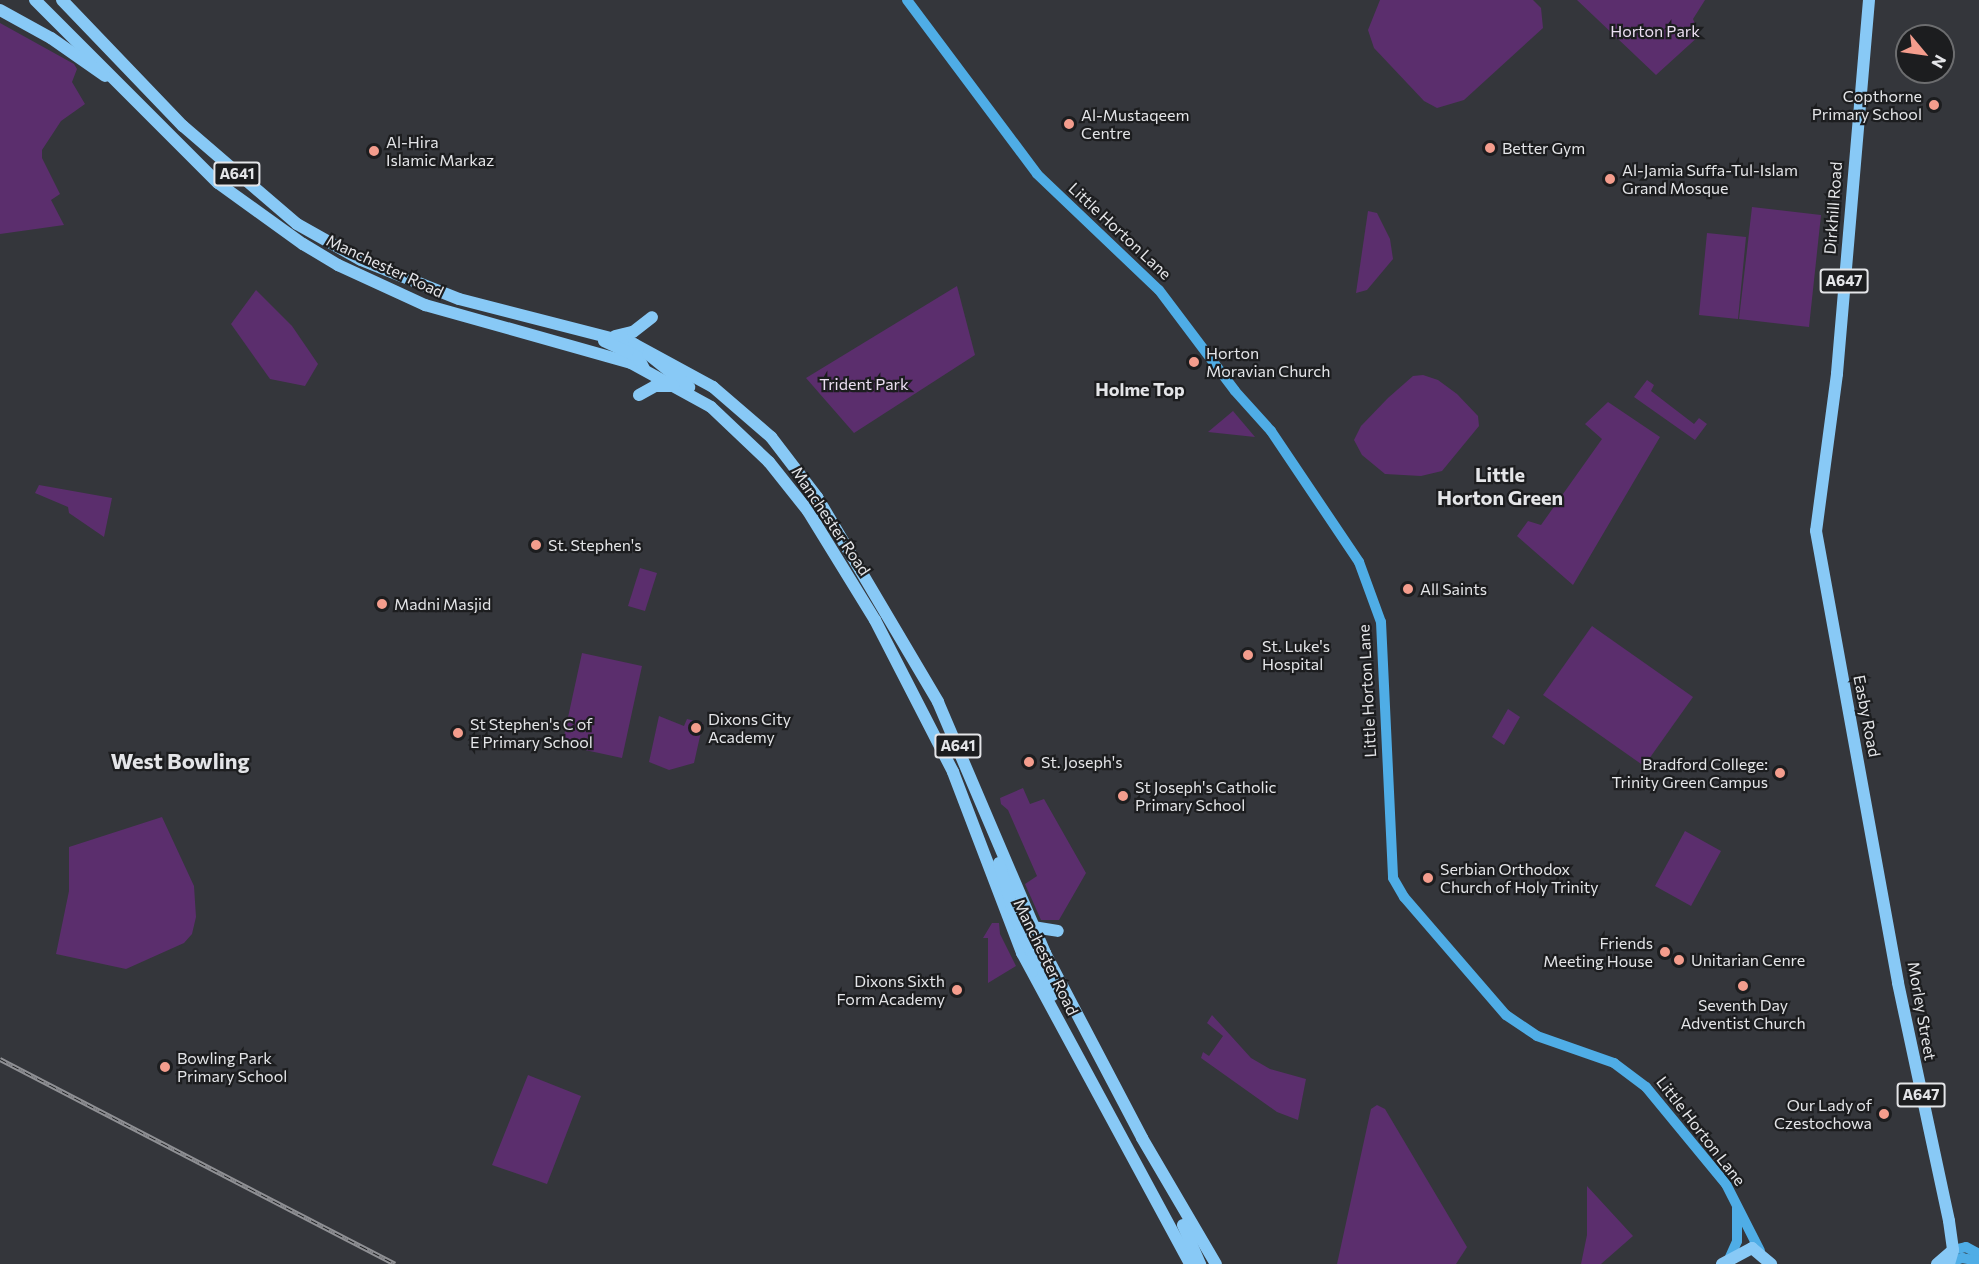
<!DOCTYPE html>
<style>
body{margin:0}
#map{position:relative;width:1979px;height:1264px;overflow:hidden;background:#34363b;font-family:Commissioner,sans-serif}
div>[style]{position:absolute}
.green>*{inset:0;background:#5b2e6d}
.secondary>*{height:10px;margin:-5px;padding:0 5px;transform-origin:5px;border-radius:5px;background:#4fade6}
.primary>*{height:12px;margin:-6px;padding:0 6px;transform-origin:6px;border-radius:6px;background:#88c9f6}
.rail>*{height:4.5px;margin-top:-2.25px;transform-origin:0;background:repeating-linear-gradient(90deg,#1c1d1f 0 7px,#8f9094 0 14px);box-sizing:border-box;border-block:2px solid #8f9094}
.dots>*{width:16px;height:16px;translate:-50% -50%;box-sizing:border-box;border:3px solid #1c1d1f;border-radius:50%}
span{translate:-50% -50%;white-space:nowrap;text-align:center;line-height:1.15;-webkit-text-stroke:4.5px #1c1d1f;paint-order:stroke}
.shield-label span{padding:2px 4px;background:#1c1d1f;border:2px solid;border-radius:4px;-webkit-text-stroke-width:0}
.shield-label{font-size:15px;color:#e4e5e8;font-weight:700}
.park-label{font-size:16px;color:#ecdff2}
.poi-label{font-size:16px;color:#e4e5e8}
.right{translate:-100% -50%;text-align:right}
.left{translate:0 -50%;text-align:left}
.street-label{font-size:16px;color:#e4e5e8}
.neighbourhood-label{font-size:18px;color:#e4e5e8;font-weight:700}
.quarter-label{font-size:20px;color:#e4e5e8;font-weight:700}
.district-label{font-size:22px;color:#e4e5e8;font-weight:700}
.north{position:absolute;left:1895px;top:24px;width:60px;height:60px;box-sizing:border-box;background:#1c1d1f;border:2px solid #6c6d6f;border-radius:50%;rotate:119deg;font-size:16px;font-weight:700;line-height:24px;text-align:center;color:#e4e5e8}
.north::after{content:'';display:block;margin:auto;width:21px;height:27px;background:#f49d8d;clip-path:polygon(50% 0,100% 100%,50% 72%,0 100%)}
</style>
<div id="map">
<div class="green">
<div style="clip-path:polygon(1380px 0,1533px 0,1541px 8px,1543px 28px,1464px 100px,1437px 108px,1424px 101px,1374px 48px,1368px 30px)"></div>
<div style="clip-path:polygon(1577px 0,1705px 0,1693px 19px,1700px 35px,1656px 75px)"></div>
<div style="clip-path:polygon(0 23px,74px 64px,77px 69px,72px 82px,85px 104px,61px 121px,42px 150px,42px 158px,60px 194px,51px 200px,64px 225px,0 234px)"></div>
<div style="clip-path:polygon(1752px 207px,1821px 215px,1809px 327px,1739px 319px)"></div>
<div style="clip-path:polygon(1368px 211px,1377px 213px,1390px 239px,1393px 259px,1367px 290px,1356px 293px)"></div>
<div style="clip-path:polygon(1707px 233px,1746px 237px,1738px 319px,1699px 315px)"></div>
<div style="clip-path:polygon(957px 286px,975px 355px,854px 433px,806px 378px)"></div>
<div style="clip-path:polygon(256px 290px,292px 326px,318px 364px,305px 386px,270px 379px,231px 324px)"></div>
<div style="clip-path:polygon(1423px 375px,1438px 380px,1457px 394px,1478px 416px,1479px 426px,1442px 471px,1421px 476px,1385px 474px,1362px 455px,1354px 440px,1361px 426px,1388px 398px,1413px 376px)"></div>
<div style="clip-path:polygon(1647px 380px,1654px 385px,1651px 391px,1694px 424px,1699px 418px,1707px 424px,1695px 440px,1634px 397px)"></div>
<div style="clip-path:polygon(1608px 402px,1660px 437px,1573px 585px,1517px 536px,1528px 521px,1541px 525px,1602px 439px,1585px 424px)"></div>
<div style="clip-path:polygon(1233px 411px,1255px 437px,1208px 432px)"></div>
<div style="clip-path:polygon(39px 485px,112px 498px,104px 537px,69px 513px,68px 507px,35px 493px)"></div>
<div style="clip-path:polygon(640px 568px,657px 573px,645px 611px,628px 606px)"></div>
<div style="clip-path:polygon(1592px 626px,1693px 697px,1644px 766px,1543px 695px)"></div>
<div style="clip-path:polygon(582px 653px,642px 666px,622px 758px,562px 745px)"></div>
<div style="clip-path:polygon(1508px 709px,1520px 717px,1504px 745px,1492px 737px)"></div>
<div style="clip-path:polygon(659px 716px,684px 726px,687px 719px,703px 723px,694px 763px,669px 770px,649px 762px)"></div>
<div style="clip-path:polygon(1023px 788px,1030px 804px,1044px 799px,1086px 873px,1059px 920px,1041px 920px,1025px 884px,1037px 876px,1008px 810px,1001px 804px,1000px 798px)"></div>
<div style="clip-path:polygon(162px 817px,194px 886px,196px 917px,192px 934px,184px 943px,126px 969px,56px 954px,69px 891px,69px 847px)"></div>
<div style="clip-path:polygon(1685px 831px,1721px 851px,1691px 906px,1655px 886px)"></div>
<div style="clip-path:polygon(992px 923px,999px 923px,1000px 934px,1016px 966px,988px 983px,988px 938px,983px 938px)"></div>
<div style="clip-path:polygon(1212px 1015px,1251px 1058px,1270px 1069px,1306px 1079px,1298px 1120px,1277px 1112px,1201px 1058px,1203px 1052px,1209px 1056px,1223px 1036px,1207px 1023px)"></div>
<div style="clip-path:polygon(528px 1075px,581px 1096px,547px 1184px,492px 1165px)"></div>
<div style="clip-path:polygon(1377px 1105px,1385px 1109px,1467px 1247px,1456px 1264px,1337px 1264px,1371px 1109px)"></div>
<div style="clip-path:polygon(1587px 1186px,1633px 1236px,1601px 1264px,1581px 1264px,1587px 1235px)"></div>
</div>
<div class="secondary">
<div style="left:907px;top:0;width:217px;rotate:53.2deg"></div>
<div style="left:1037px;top:174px;width:168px;rotate:43.6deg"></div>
<div style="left:1159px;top:290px;width:126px;rotate:53deg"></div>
<div style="left:1235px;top:391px;width:54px;rotate:48deg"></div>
<div style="left:1271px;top:431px;width:158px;rotate:56.1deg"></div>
<div style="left:1359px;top:562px;width:64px;rotate:69.9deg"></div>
<div style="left:1381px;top:622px;width:256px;rotate:87.3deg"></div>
<div style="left:1393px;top:878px;width:22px;rotate:60deg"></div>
<div style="left:1404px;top:897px;width:156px;rotate:49.2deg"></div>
<div style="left:1506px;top:1015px;width:37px;rotate:34deg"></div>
<div style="left:1537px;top:1036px;width:82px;rotate:19.3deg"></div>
<div style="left:1614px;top:1063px;width:40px;rotate:37deg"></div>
<div style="left:1646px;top:1087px;width:126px;rotate:50.5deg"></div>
<div style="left:1726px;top:1184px;width:75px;rotate:63.1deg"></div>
<div style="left:1953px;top:1250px;width:13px;rotate:-13deg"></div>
<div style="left:1966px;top:1247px;width:15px;rotate:28deg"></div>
<div style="left:1730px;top:1257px;width:17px;rotate:-66deg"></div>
<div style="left:1737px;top:1241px;width:33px;rotate:-90deg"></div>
<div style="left:1951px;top:1262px;width:12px;rotate:-20deg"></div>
<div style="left:1962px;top:1258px;width:17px;rotate:10deg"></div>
</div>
<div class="primary">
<div style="left:35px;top:0;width:259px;rotate:45deg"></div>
<div style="left:218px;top:183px;width:105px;rotate:35.7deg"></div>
<div style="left:303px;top:244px;width:41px;rotate:31deg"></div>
<div style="left:338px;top:265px;width:96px;rotate:24.7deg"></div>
<div style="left:425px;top:305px;width:214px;rotate:15.7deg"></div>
<div style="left:631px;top:363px;width:91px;rotate:28.8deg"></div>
<div style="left:711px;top:407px;width:80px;rotate:43.5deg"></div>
<div style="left:769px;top:462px;width:63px;rotate:51.5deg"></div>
<div style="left:808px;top:511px;width:128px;rotate:58.4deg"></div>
<div style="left:875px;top:620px;width:171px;rotate:62.8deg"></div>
<div style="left:953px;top:772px;width:194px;rotate:69.1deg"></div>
<div style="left:1022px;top:953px;width:353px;rotate:61.6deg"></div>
<div style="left:62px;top:0;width:175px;rotate:46.2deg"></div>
<div style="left:183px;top:126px;width:150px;rotate:40.7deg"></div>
<div style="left:297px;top:224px;width:73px;rotate:29.4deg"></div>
<div style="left:361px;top:260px;width:105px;rotate:21.7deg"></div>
<div style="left:459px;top:299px;width:181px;rotate:14.4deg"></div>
<div style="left:634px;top:344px;width:90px;rotate:28.6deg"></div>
<div style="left:713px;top:387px;width:77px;rotate:40.8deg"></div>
<div style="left:771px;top:437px;width:76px;rotate:52.5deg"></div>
<div style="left:817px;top:497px;width:238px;rotate:59.4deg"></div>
<div style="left:938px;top:702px;width:273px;rotate:66.9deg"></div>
<div style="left:1045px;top:953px;width:209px;rotate:62.3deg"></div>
<div style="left:1142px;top:1138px;width:146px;rotate:59.6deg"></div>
<div style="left:1869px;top:0;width:375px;rotate:94.9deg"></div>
<div style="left:1837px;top:374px;width:158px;rotate:97.6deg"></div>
<div style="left:1816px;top:531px;width:459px;rotate:79.7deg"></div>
<div style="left:1898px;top:983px;width:243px;rotate:77.9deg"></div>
<div style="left:1949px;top:1221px;width:29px;rotate:82deg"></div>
<div style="left:1953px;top:1250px;width:15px;rotate:106deg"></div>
<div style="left:0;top:10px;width:58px;rotate:28.8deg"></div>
<div style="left:51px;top:38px;width:66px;rotate:35.1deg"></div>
<div style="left:615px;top:336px;width:18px;rotate:-13deg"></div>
<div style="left:633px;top:332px;width:24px;rotate:-38deg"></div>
<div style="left:604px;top:341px;width:38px;rotate:25deg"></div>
<div style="left:638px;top:357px;width:13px;rotate:63deg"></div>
<div style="left:648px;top:354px;width:53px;rotate:38.8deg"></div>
<div style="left:639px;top:395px;width:18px;rotate:-29deg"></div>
<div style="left:655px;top:386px;width:19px"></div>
<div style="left:999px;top:863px;width:49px;rotate:73.4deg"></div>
<div style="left:1013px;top:910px;width:50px;rotate:66.5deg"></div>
<div style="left:1033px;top:956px;width:15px;rotate:90deg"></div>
<div style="left:1033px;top:927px;width:25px;rotate:9deg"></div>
<div style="left:1045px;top:953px;width:19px;rotate:96deg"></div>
<div style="left:1043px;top:972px;width:25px;rotate:67deg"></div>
<div style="left:1183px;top:1225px;width:43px;rotate:66.4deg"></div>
<div style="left:1722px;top:1264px;width:34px;rotate:-28deg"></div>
<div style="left:1752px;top:1248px;width:25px;rotate:40deg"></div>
<div style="left:1937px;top:1264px;width:21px;rotate:-41deg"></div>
</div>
<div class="rail">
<div style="left:0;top:1059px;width:445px;rotate:27.4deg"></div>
</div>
<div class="dots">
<div style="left:1934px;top:105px;background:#f49d8d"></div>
<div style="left:1069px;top:124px;background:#f49d8d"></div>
<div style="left:1490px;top:148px;background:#f49d8d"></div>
<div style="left:374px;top:151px;background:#f49d8d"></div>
<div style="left:1610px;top:179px;background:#f49d8d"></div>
<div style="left:1194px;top:362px;background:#f49d8d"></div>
<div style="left:536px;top:545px;background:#f49d8d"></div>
<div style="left:1408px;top:589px;background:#f49d8d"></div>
<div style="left:382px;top:604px;background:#f49d8d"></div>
<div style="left:1248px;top:655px;background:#f49d8d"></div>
<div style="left:696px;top:728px;background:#f49d8d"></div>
<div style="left:458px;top:733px;background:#f49d8d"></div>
<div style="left:1029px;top:762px;background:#f49d8d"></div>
<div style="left:1780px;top:773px;background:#f49d8d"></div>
<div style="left:1123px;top:796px;background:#f49d8d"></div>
<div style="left:1428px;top:878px;background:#f49d8d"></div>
<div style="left:1665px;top:952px;background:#f49d8d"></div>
<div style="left:1679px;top:960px;background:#f49d8d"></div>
<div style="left:1743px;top:986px;background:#f49d8d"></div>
<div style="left:957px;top:990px;background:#f49d8d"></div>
<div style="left:165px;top:1067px;background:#f49d8d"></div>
<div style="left:1884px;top:1114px;background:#f49d8d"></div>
</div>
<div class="shield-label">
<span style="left:237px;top:174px">A641</span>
<span style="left:1844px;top:281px">A647</span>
<span style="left:958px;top:746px">A641</span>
<span style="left:1921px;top:1095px">A647</span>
</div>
<div class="park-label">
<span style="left:1655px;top:31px">Horton Park</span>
<span style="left:864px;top:384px">Trident Park</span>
</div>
<div class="poi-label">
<span class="right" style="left:1922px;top:105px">Copthorne<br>Primary School</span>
<span class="left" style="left:1081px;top:124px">Al-Mustaqeem<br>Centre</span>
<span class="left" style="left:386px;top:151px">Al-Hira<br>Islamic Markaz</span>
<span class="left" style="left:1502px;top:148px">Better Gym</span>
<span class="left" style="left:1622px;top:179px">Al-Jamia Suffa-Tul-Islam<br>Grand Mosque</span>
<span class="left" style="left:1206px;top:362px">Horton<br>Moravian Church</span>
<span class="left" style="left:548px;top:545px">St. Stephen's</span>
<span class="left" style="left:1420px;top:589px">All Saints</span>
<span class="left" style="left:394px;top:604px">Madni Masjid</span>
<span class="left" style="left:1262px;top:655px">St. Luke's<br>Hospital</span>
<span class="left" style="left:708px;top:728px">Dixons City<br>Academy</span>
<span class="left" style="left:470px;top:733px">St Stephen's C of<br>E Primary School</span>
<span class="left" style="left:1041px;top:762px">St. Joseph's</span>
<span class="right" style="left:1768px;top:773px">Bradford College:<br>Trinity Green Campus</span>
<span class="left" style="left:1135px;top:796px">St Joseph's Catholic<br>Primary School</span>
<span class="left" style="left:1440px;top:878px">Serbian Orthodox<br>Church of Holy Trinity</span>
<span class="right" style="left:1653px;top:952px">Friends<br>Meeting House</span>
<span class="left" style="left:1691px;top:960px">Unitarian Cenre</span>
<span class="right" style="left:945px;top:990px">Dixons Sixth<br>Form Academy</span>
<span style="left:1743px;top:1014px">Seventh Day<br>Adventist Church</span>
<span class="left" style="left:177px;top:1067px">Bowling Park<br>Primary School</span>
<span class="right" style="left:1872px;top:1114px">Our Lady of<br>Czestochowa</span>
</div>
<div class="street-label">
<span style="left:1833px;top:208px;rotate:-86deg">Dirkhill Road</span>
<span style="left:1120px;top:231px;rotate:43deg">Little Horton Lane</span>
<span style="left:385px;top:266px;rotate:25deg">Manchester Road</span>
<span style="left:831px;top:521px;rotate:56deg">Manchester Road</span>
<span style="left:1367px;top:691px;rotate:-93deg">Little Horton Lane</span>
<span style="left:1867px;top:716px;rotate:79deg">Easby Road</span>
<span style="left:1046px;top:957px;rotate:64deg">Manchester Road</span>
<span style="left:1922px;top:1011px;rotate:80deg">Morley Street</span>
<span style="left:1701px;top:1131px;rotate:52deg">Little Horton Lane</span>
</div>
<div class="neighbourhood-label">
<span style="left:1140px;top:389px">Holme Top</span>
</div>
<div class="quarter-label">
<span style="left:1500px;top:486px">Little<br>Horton Green</span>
</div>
<div class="district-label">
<span style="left:180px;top:761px">West Bowling</span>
</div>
<div class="north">N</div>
</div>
